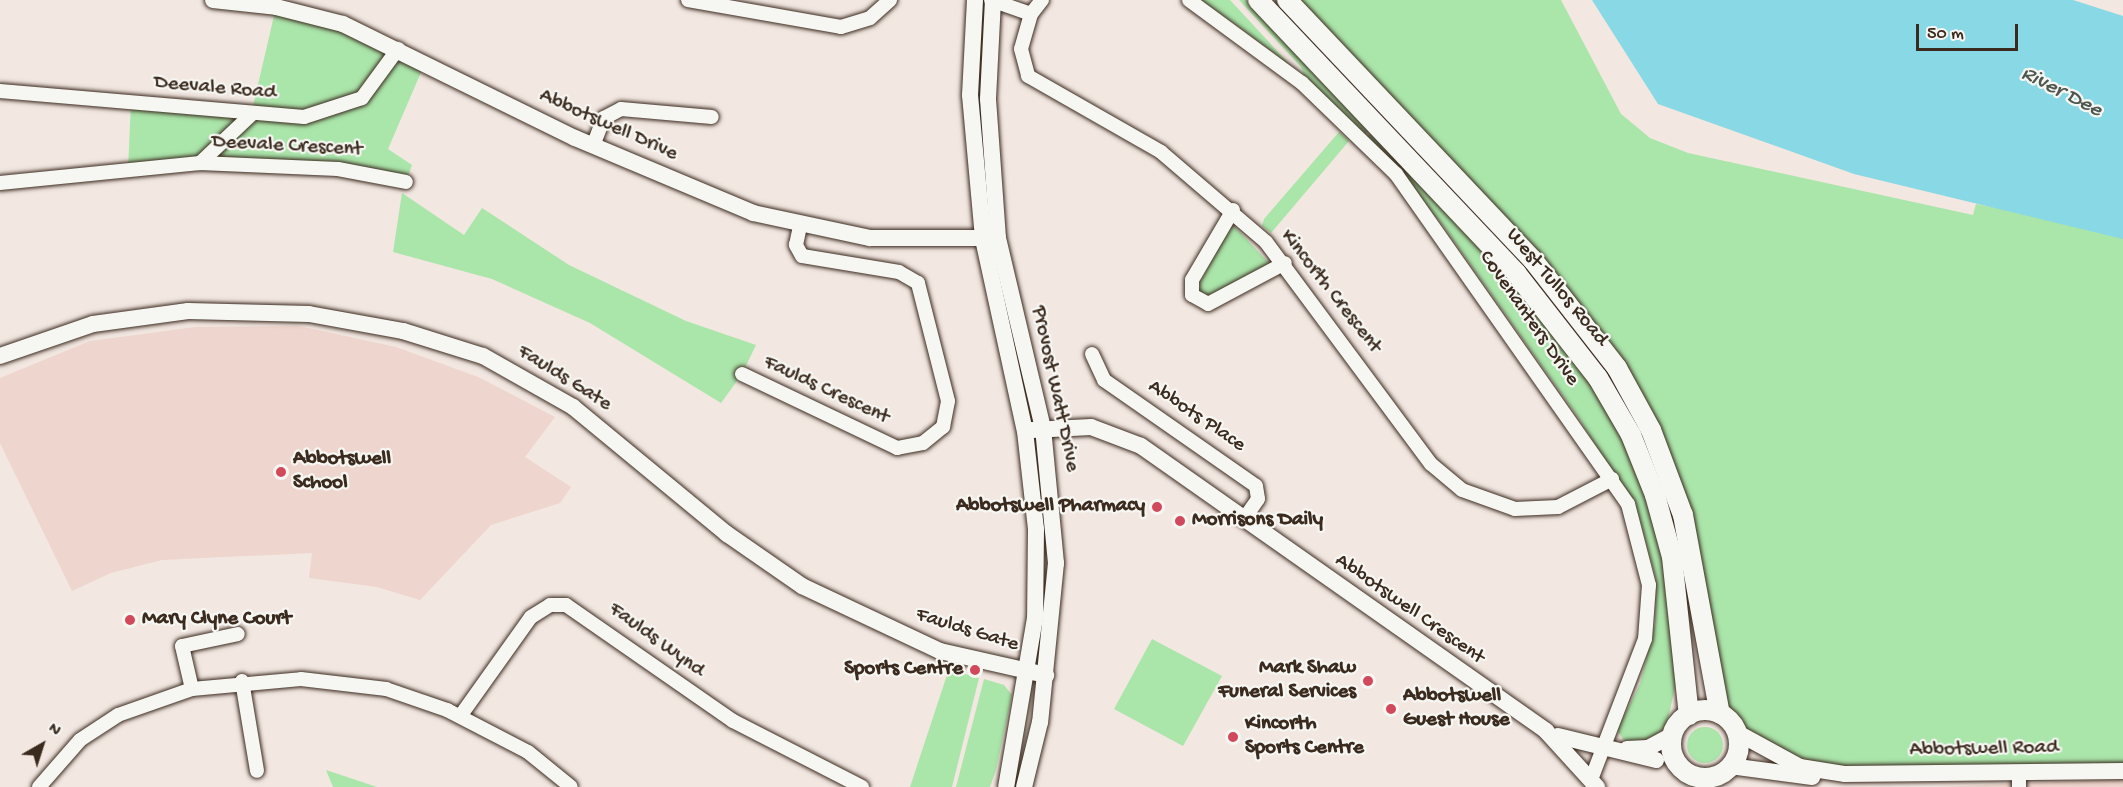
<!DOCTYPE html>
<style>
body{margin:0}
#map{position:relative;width:2123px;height:787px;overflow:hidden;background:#f2e7e1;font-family:"Gochi Hand",sans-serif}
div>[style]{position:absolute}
.built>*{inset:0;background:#eed5cd}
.green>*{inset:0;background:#aae5aa}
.round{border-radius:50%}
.water>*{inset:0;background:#88d8e5}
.roads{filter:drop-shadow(0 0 2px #3b2a1e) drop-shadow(0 0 2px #3b2a1e)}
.minor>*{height:14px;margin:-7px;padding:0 7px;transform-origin:7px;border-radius:7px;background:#f6f6f2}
.tertiary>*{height:16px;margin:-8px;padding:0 8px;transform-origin:8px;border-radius:8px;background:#f6f6f2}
.secondary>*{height:20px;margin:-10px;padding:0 10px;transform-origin:10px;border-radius:10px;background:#f6f6f2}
.secondary>.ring{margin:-10px;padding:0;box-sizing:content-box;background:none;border:20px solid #f6f6f2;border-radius:50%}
.dots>*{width:16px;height:16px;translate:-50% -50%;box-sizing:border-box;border:3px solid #f6f6f2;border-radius:50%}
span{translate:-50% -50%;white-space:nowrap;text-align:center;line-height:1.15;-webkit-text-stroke:4.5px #f6f6f2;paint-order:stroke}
.street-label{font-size:21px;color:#3b2a1e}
.poi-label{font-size:21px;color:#3b2a1e;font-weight:700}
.left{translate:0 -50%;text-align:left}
.right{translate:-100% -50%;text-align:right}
.water-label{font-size:22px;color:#4e5650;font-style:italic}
.north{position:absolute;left:12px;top:715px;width:60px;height:60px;-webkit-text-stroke:4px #f6f6f2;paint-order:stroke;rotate:39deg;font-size:16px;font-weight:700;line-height:24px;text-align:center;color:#3b2a1e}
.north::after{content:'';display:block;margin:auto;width:21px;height:27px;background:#3b2a1e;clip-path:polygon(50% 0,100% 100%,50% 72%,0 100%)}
.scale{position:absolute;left:1916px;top:24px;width:102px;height:27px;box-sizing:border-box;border:3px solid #3b2a1e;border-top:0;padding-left:8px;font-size:18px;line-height:21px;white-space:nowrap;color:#3b2a1e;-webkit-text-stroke:4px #f6f6f2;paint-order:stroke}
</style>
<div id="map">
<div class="built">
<div style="clip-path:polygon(299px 326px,396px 347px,478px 377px,555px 417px,525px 457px,571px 487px,560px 503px,491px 525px,420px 600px,377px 587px,309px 578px,312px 553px,162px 560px,111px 573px,72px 591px,0 443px,0 378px,90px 341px,195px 327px)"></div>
<div style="clip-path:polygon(2123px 779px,2123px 787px,1937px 787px)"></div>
</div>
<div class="green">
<div style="clip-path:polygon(1200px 0,1230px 0,1293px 68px,1243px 30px)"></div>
<div style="clip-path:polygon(1239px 0,1246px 0,1370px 129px,1365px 135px,1306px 80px,1301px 67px)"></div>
<div style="clip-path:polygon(1287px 0,1561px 0,1621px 114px,1650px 138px,1688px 153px,1973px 215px,1976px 204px,2123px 232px,2123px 771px,1820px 771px,1720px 714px,1693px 555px,1617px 368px)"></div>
<div style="clip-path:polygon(276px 7px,425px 63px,388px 149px,412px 165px,406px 182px,338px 169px,128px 169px,131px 103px,251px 115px)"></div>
<div style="clip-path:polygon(1339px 132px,1349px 141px,1271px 233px,1262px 226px,1264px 219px)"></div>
<div style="clip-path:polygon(1372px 132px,1509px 277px,1594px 386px,1636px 466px,1665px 555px,1676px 682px,1667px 724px,1653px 739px,1625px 742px,1617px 730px,1640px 684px,1655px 624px,1656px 579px,1639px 516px,1580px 420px,1441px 223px,1366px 137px)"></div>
<div style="clip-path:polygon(402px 193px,464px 235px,482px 208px,569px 265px,686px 321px,756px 345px,742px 374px,721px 403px,590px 323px,492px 279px,393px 252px)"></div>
<div style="clip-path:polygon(1234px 226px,1269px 263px,1213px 298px,1199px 295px,1200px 282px,1229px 227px)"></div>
<div style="clip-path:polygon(1152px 639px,1222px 676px,1183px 746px,1114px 709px)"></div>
<div style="clip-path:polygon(949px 669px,979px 678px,952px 787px,910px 787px)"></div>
<div style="clip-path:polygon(984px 679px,1004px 685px,1012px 695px,996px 770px,990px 787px,956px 787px)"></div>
<div class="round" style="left:1687px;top:727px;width:36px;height:36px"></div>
<div style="clip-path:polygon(326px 770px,377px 787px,333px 787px)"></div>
</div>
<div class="water">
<div style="clip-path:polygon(1592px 0,2073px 0,2123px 16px,2123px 239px,1854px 174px,1658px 104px)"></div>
</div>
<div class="roads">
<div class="minor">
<div style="left:688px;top:0;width:155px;rotate:10deg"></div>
<div style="left:841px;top:27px;width:30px;rotate:-17deg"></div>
<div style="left:870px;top:18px;width:27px;rotate:-42deg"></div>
<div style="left:991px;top:0;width:42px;rotate:19.3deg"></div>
<div style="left:1042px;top:0;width:18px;rotate:128deg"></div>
<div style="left:1031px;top:14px;width:36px;rotate:106deg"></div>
<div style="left:1021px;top:49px;width:28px;rotate:75deg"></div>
<div style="left:1028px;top:76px;width:153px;rotate:29.7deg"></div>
<div style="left:1161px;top:152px;width:138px;rotate:40.6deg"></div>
<div style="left:1266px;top:242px;width:277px;rotate:53.4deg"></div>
<div style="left:1431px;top:464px;width:40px;rotate:40deg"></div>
<div style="left:1462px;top:490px;width:56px;rotate:19.7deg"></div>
<div style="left:1515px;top:509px;width:43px;rotate:-2.7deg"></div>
<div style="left:1558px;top:507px;width:61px;rotate:-27.4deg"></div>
<div style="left:1189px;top:0;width:140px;rotate:36.3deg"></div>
<div style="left:1302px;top:83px;width:131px;rotate:44.1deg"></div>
<div style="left:1396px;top:174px;width:403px;rotate:54.9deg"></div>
<div style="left:1628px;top:504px;width:84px;rotate:75.5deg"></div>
<div style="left:1649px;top:585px;width:54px;rotate:94.2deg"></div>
<div style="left:1645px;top:639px;width:151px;rotate:111deg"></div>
<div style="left:0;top:91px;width:305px;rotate:4.9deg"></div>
<div style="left:304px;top:117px;width:61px;rotate:-18.1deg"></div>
<div style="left:362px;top:98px;width:61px;rotate:-53.7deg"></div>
<div style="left:593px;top:146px;width:30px;rotate:-69deg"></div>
<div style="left:604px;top:118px;width:19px;rotate:-28deg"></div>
<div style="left:621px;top:109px;width:91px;rotate:5deg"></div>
<div style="left:200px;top:163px;width:70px;rotate:-43.3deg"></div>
<div style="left:0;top:183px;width:201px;rotate:-5.7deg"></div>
<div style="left:200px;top:163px;width:138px;rotate:2.5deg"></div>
<div style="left:338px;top:169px;width:69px;rotate:10.8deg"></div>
<div style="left:1233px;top:210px;width:81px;rotate:120.4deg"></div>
<div style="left:1192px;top:280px;width:15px;rotate:90deg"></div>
<div style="left:1192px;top:295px;width:18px;rotate:29deg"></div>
<div style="left:1208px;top:304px;width:87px;rotate:-28deg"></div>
<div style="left:1092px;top:354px;width:29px;rotate:65deg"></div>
<div style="left:1104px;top:380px;width:185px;rotate:34.9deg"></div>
<div style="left:1256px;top:486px;width:13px;rotate:81deg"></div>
<div style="left:1258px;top:499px;width:24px;rotate:125deg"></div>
<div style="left:742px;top:374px;width:172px;rotate:25.5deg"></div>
<div style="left:897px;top:448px;width:26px;rotate:-11deg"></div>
<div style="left:923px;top:443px;width:26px;rotate:-39deg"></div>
<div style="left:943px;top:427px;width:26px;rotate:-79deg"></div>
<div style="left:948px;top:401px;width:122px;rotate:-104.3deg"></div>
<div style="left:918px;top:283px;width:22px;rotate:-150deg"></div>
<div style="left:899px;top:272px;width:98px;rotate:-170.6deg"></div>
<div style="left:802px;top:256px;width:13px;rotate:-119deg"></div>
<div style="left:796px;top:245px;width:19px;rotate:-78deg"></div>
<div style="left:242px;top:681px;width:91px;rotate:80.5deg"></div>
<div style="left:192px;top:689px;width:44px;rotate:-103.1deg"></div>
<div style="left:182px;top:646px;width:57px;rotate:-12.1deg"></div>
<div style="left:461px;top:715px;width:120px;rotate:-54.5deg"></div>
<div style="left:531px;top:617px;width:22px;rotate:-32deg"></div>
<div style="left:550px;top:605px;width:16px"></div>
<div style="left:566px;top:605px;width:203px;rotate:34.8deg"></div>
<div style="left:733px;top:721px;width:145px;rotate:27.1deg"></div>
<div style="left:2019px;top:772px;width:15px;rotate:90deg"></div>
<div style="left:39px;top:787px;width:62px;rotate:-48.9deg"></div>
<div style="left:80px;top:740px;width:45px;rotate:-33.3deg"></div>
<div style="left:118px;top:715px;width:78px;rotate:-19.4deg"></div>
<div style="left:192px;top:689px;width:109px;rotate:-5.2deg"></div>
<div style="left:301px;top:679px;width:86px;rotate:6.7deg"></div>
<div style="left:386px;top:689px;width:65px;rotate:19deg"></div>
<div style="left:447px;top:710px;width:91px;rotate:27.4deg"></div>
<div style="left:528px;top:752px;width:55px;rotate:39.1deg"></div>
</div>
<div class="tertiary">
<div style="left:213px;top:0;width:63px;rotate:6.3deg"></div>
<div style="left:276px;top:7px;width:69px;rotate:14.2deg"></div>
<div style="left:343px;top:24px;width:258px;rotate:26.2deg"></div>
<div style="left:575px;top:138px;width:193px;rotate:22.8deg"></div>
<div style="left:753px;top:213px;width:120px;rotate:12.1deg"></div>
<div style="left:870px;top:238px;width:128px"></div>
<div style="left:975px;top:0;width:95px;rotate:93deg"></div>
<div style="left:970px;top:95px;width:145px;rotate:84.8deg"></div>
<div style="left:983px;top:239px;width:197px;rotate:77.7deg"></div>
<div style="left:1025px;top:431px;width:99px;rotate:83.6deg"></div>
<div style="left:1036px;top:529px;width:89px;rotate:90.6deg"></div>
<div style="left:1035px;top:618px;width:171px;rotate:99.7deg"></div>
<div style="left:993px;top:0;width:99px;rotate:92.9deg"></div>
<div style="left:988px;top:99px;width:139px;rotate:85.9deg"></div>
<div style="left:998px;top:238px;width:195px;rotate:76.7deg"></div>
<div style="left:1043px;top:428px;width:136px;rotate:84.5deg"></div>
<div style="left:1056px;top:563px;width:160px;rotate:95.7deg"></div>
<div style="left:1040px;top:722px;width:67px;rotate:103.8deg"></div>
<div style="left:0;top:356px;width:98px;rotate:-19deg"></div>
<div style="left:93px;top:324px;width:96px;rotate:-7.8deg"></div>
<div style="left:188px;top:311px;width:121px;rotate:1.4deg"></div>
<div style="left:309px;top:314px;width:96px;rotate:10.3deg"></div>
<div style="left:403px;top:331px;width:84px;rotate:17.4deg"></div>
<div style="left:483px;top:356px;width:103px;rotate:29.5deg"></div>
<div style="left:573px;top:407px;width:200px;rotate:39.5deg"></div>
<div style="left:727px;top:534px;width:91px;rotate:34.7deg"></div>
<div style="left:802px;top:586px;width:153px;rotate:25.2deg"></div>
<div style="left:940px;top:651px;width:109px;rotate:12.8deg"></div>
<div style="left:1032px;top:430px;width:59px;rotate:-2.9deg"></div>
<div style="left:1091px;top:427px;width:53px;rotate:20.8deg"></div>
<div style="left:1141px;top:446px;width:495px;rotate:35.1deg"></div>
<div style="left:1546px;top:731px;width:76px;rotate:47.7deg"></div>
<div style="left:1736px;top:732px;width:73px;rotate:28.7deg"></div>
<div style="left:1800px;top:767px;width:46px;rotate:8.8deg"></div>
<div style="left:1845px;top:774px;width:278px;rotate:-0.6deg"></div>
<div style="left:1558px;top:736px;width:101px;rotate:13.8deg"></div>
<div style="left:1627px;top:749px;width:21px;rotate:-3deg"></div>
<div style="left:1648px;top:748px;width:27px;rotate:-28deg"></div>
<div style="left:1730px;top:766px;width:83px;rotate:7.6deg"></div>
</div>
<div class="secondary">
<div style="left:1258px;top:0;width:376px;rotate:46.6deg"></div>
<div style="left:1516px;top:273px;width:133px;rotate:52deg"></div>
<div style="left:1598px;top:378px;width:66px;rotate:59.9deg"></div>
<div style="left:1631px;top:435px;width:65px;rotate:68.2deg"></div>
<div style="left:1655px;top:495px;width:64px;rotate:74.7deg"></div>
<div style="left:1672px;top:557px;width:159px;rotate:83.9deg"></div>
<div style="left:1287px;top:0;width:358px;rotate:46.6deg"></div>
<div style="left:1533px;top:260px;width:137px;rotate:52.1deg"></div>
<div style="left:1617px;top:368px;width:71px;rotate:61.3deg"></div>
<div style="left:1651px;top:430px;width:91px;rotate:69.4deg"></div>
<div style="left:1683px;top:515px;width:202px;rotate:79.5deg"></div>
<div class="ring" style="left:1671px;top:710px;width:48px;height:48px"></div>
</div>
</div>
<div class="dots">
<div style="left:281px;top:472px;background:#d1495b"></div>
<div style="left:1157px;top:507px;background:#d1495b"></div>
<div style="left:1180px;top:521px;background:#d1495b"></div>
<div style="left:130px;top:620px;background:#d1495b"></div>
<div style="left:975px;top:670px;background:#d1495b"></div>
<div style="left:1368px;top:681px;background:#d1495b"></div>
<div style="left:1391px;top:709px;background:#d1495b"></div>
<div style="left:1233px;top:737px;background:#d1495b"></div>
</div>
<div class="street-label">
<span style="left:215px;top:89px;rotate:5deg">Deevale Road</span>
<span style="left:608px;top:126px;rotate:24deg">Abbotswell Drive</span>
<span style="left:287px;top:147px;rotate:3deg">Deevale Crescent</span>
<span style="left:1556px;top:288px;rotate:50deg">West Tullos Road</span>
<span style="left:1330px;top:292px;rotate:52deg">Kincorth Crescent</span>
<span style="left:1528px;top:319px;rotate:55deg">Covenanters Drive</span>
<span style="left:564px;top:379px;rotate:32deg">Faulds Gate</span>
<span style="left:1054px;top:389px;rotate:78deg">Provost Watt Drive</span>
<span style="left:826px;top:391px;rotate:25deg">Faulds Crescent</span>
<span style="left:1196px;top:417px;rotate:34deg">Abbots Place</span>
<span style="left:1409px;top:610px;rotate:35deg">Abbotswell Crescent</span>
<span style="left:967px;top:631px;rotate:17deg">Faulds Gate</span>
<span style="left:656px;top:641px;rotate:36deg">Faulds Wynd</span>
<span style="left:1984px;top:750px;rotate:-1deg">Abbotswell Road</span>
</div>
<div class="poi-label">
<span class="left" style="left:293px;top:472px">Abbotswell<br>School</span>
<span class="right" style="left:1145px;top:507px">Abbotswell Pharmacy</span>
<span class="left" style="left:1192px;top:521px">Morrisons Daily</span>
<span class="left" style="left:142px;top:620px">Mary Clyne Court</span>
<span class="right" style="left:1356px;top:681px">Mark Shaw<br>Funeral Services</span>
<span class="right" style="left:963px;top:670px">Sports Centre</span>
<span class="left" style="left:1403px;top:709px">Abbotswell<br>Guest House</span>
<span class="left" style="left:1245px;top:737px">Kincorth<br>Sports Centre</span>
</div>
<div class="water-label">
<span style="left:2061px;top:93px;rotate:27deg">River Dee</span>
</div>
<div class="north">N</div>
<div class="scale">50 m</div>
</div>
